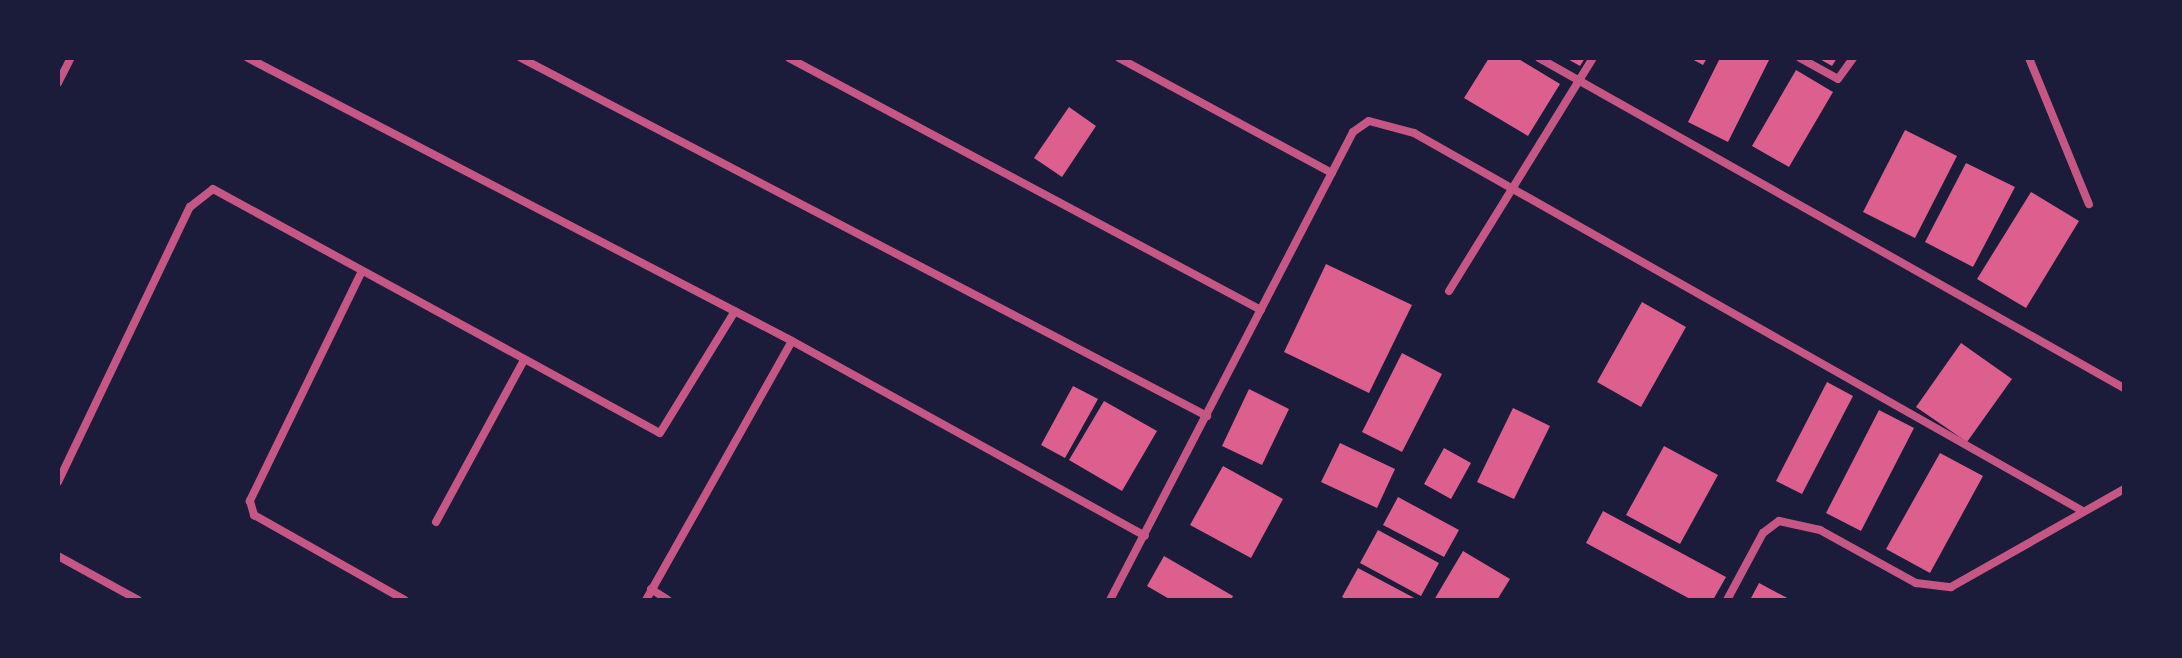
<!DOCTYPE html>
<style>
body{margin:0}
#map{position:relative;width:2182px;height:658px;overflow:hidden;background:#1b1b3a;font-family:Raleway,sans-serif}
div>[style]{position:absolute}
.building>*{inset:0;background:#dd5f8e}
.minor>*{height:8px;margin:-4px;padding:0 4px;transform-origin:4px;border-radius:4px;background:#c65784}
span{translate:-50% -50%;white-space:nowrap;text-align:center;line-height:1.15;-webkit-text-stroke:6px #1b1b3a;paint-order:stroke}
.frame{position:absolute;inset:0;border:60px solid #1b1b3a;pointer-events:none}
</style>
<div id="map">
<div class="building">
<div style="clip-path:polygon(1489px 58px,1517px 58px,1560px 84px,1528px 136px,1464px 98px)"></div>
<div style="clip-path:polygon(1566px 58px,1585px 58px,1580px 66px)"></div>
<div style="clip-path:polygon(1690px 58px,1707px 58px,1703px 65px)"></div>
<div style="clip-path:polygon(1720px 58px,1770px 58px,1728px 142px,1688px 122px)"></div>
<div style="clip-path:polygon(1818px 58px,1837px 58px,1832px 66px)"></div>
<div style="clip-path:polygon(1796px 70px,1833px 92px,1789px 167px,1752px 146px)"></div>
<div style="clip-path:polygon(1069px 107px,1096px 126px,1062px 177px,1034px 158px)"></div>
<div style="clip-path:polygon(1905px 130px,1957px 156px,1915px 238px,1863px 212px)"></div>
<div style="clip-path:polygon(1966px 163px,2015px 187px,1973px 267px,1925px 242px)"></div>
<div style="clip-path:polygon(2031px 192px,2079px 221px,2026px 308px,1977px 279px)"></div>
<div style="clip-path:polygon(1326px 264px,1412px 305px,1369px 393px,1284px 352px)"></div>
<div style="clip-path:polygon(1642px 302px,1686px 327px,1641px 407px,1597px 382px)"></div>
<div style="clip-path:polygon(1961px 343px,2012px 379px,1967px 442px,1916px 407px)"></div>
<div style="clip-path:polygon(1402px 353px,1442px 374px,1402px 452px,1362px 432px)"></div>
<div style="clip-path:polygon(1827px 382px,1853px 396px,1802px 494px,1776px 481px)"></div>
<div style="clip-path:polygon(1073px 386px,1098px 399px,1065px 458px,1041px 445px)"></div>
<div style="clip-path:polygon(1249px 389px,1289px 409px,1262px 465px,1222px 446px)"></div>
<div style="clip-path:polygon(1104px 401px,1157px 431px,1122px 491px,1069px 460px)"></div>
<div style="clip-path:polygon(1513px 408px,1550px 426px,1514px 499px,1477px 482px)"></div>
<div style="clip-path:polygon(1879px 410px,1914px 428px,1861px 531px,1826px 513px)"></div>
<div style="clip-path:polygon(1340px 443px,1395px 469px,1377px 508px,1321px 482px)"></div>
<div style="clip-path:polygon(1664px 446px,1718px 475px,1680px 544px,1626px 515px)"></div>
<div style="clip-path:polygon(1444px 448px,1471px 463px,1451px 499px,1424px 484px)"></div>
<div style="clip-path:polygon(1940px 453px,1983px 476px,1930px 573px,1886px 549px)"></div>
<div style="clip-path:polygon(1223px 466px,1283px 499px,1251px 558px,1190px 525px)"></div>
<div style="clip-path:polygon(1398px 497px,1459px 530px,1444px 557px,1383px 525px)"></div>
<div style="clip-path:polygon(1603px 511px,1726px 577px,1713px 600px,1692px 600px,1586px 543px)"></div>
<div style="clip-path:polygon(1378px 530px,1439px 563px,1421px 596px,1360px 563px)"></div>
<div style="clip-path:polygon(1463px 551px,1510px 579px,1497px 600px,1434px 600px)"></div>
<div style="clip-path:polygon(1164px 556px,1233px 596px,1231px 600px,1171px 600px,1147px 586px)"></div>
<div style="clip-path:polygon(1358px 568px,1418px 600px,1347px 600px,1342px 597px)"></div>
<div style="clip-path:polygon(1759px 583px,1791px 600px,1750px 600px)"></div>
</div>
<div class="minor">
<div style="left:248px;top:58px;width:613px;rotate:27.48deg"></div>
<div style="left:792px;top:341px;width:403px;rotate:28.9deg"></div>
<div style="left:521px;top:58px;width:774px;rotate:27.56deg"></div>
<div style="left:789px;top:58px;width:535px;rotate:28.1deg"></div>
<div style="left:1119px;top:58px;width:242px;rotate:28.4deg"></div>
<div style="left:1539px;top:58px;width:672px;rotate:29.43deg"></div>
<div style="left:1800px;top:58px;width:43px;rotate:28.9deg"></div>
<div style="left:1838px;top:79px;width:26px;rotate:-54deg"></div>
<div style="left:2029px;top:58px;width:158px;rotate:67.7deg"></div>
<div style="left:58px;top:83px;width:28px;rotate:-63deg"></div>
<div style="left:361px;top:273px;width:254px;rotate:116deg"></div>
<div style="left:250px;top:501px;width:15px;rotate:74deg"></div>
<div style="left:254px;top:515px;width:173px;rotate:29.4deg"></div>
<div style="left:1449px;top:291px;width:274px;rotate:-58.3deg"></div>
<div style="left:58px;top:482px;width:305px;rotate:-64.4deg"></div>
<div style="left:190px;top:207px;width:29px;rotate:-38deg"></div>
<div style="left:213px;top:189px;width:509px;rotate:28.63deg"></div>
<div style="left:660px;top:433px;width:143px;rotate:-58.4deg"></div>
<div style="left:436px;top:522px;width:182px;rotate:-61.5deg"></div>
<div style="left:58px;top:556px;width:91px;rotate:28.8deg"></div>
<div style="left:651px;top:589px;width:20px;rotate:33deg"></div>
<div style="left:646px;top:600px;width:297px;rotate:-60.6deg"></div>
<div style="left:1110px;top:600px;width:527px;rotate:-62.56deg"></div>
<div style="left:1353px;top:132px;width:19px;rotate:-35deg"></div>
<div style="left:1369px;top:121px;width:47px;rotate:14.9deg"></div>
<div style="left:1414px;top:133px;width:766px;rotate:29.48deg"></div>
<div style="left:1727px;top:600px;width:76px;rotate:-61.8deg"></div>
<div style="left:1763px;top:533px;width:20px;rotate:-37deg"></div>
<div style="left:1779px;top:521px;width:42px;rotate:12.4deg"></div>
<div style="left:1820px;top:530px;width:110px;rotate:28.9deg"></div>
<div style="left:1916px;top:583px;width:35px;rotate:7deg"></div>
<div style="left:1951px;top:587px;width:199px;rotate:-29.5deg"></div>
</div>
<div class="frame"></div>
</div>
